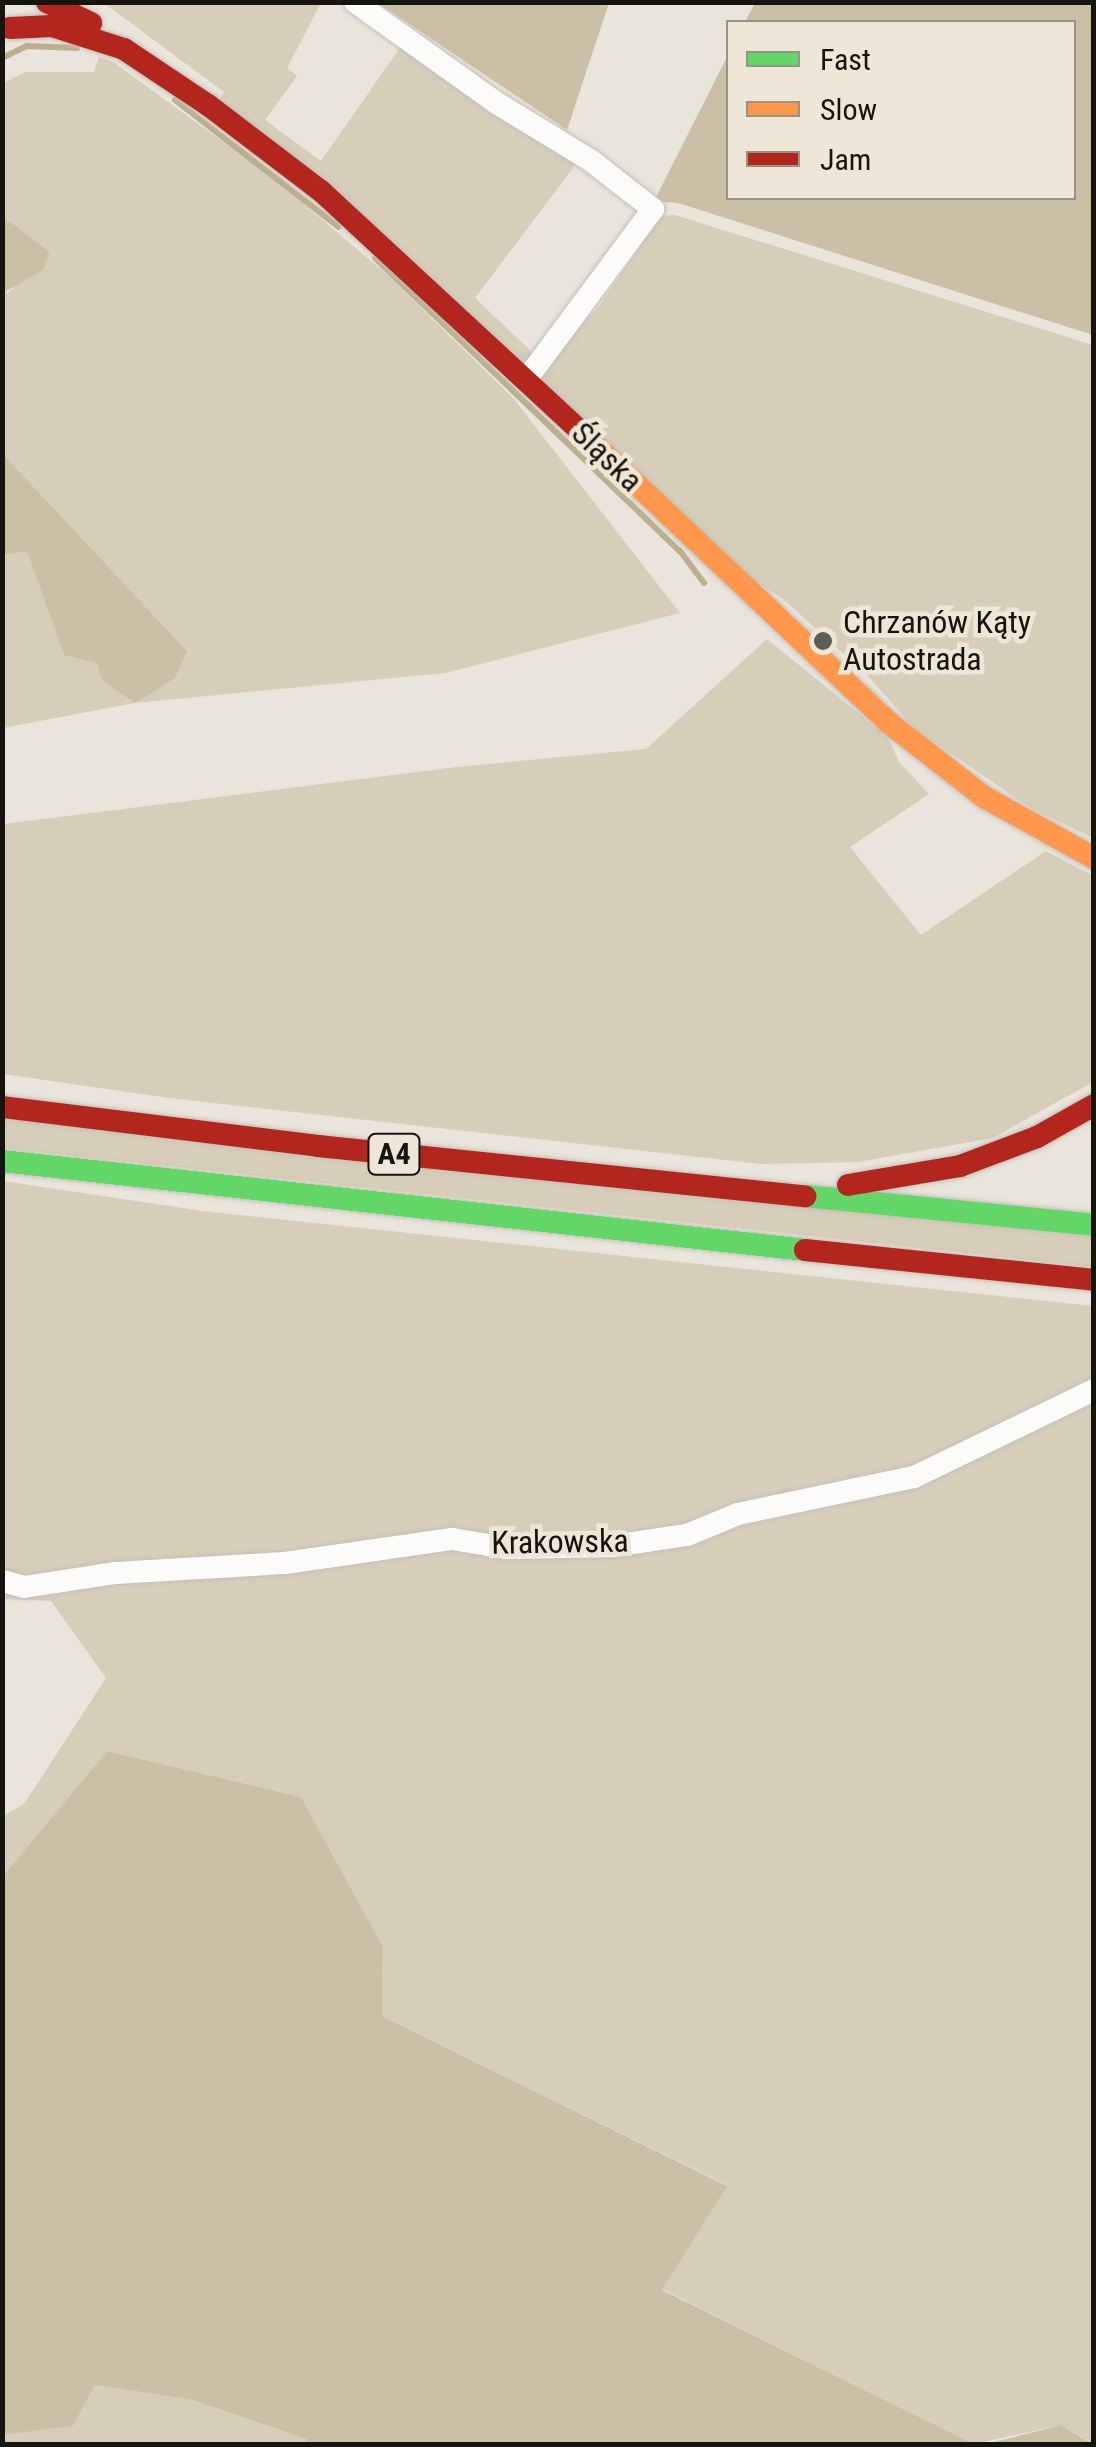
<!DOCTYPE html>
<meta charset="utf-8">
<style>
body{margin:0}
#map{position:relative;width:1096px;height:2447px;overflow:hidden;background:#e9e5dc;font-family:"Roboto Condensed",sans-serif}
div>[style]{position:absolute}
.green>*{inset:0;background:#d6ceb9}
.forest>*{inset:0;background:#cbc0a5}
.stream>*{height:6px;margin:-3px;padding:0 3px;transform-origin:3px;border-radius:3px;background:#bcaf8f}
.roads{filter:drop-shadow(0 0 2px #c3c0ba) drop-shadow(0 0 2px #c3c0ba)}
.street>*{height:22px;margin:-11px;padding:0 11px;transform-origin:11px;border-radius:11px;background:#fcfbfa}
.fast>*{height:22px;margin:-11px;padding:0 11px;transform-origin:11px;border-radius:11px;background:#63d668}
.slow>*{height:22px;margin:-11px;padding:0 11px;transform-origin:11px;border-radius:11px;background:#ff974d}
.jam>*{height:22px;margin:-11px;padding:0 11px;transform-origin:11px;border-radius:11px;background:#b3261e}
.dots>*{width:28px;height:28px;translate:-50% -50%;box-sizing:border-box;border:5px solid #eee7d7;border-radius:50%}
span{translate:-50% -50%;white-space:nowrap;text-align:center;line-height:1.15;-webkit-text-stroke:9px #eee7d7;paint-order:stroke}
.shield-label span{padding:2px 8px;background:#eee7d7;border:2px solid;border-radius:8px;-webkit-text-stroke-width:0}
.shield-label{font-size:30px;color:#16140e;font-weight:700}
.street-label{font-size:32px;color:#16140e}
.poi-label{font-size:32px;color:#16140e}
.left{translate:0 -50%;text-align:left}
.frame{position:absolute;inset:0;border:5px solid #16140e;pointer-events:none}
.legend{position:absolute;left:726px;top:20px;width:350px;height:180px;box-sizing:border-box;background:#eee7d7;border:2px solid #989387;margin:0;padding:12px 18px;list-style:none;font-size:30px;color:#16140e}
.legend li{display:flex;align-items:center;gap:20px;height:50px}
.legend b{width:50px;border:2px solid #989387}
</style>
<div id="map">
<div class="green">
<div style="clip-path:polygon(104px 3px,321px 3px,287px 68px,297px 76px,265px 120px,321px 161px,404px 42px,579px 160px,475px 298px,535px 355px,524px 364px,219px 101px,224px 92px)"></div>
<div style="clip-path:polygon(99px 57px,113px 62px,273px 178px,390px 277px,514px 399px,680px 613px,445px 673px,135px 703px,3px 728px,3px 555px,27px 550px,64px 655px,187px 651px,3px 454px,3px 293px,9px 292px,50px 252px,3px 216px,3px 83px,25px 72px,94px 72px)"></div>
<div style="clip-path:polygon(675px 215px,1093px 345px,1093px 838px,1032px 809px,914px 728px,868px 676px,782px 598px,744px 575px,536px 376px,599px 306px,661px 216px)"></div>
<div style="clip-path:polygon(767px 639px,888px 737px,899px 762px,929px 794px,850px 847px,921px 935px,1046px 851px,1093px 876px,1093px 1082px,993px 1138px,858px 1162px,761px 1164px,169px 1098px,3px 1074px,3px 824px,456px 767px,646px 749px)"></div>
<div style="clip-path:polygon(3px 1117px,1093px 1237px,1093px 1267px,3px 1148px)"></div>
<div style="clip-path:polygon(3px 1181px,203px 1211px,1093px 1306px,1093px 2443px,1060px 2425px,974px 2444px,662px 2289px,727px 2185px,382px 2016px,383px 1947px,301px 1797px,107px 1751px,3px 1876px,3px 1816px,24px 1804px,106px 1678px,51px 1601px,3px 1599px)"></div>
<div style="clip-path:polygon(95px 2385px,193px 2400px,306px 2439px,306px 2444px,3px 2444px,2px 2435px,73px 2426px)"></div>
</div>
<div class="forest">
<div style="clip-path:polygon(378px 3px,609px 3px,567px 130px)"></div>
<div style="clip-path:polygon(755px 3px,1093px 3px,1093px 335px,678px 203px,654px 201px,728px 55px,728px 198px,1074px 198px,1074px 22px,745px 22px)"></div>
<div style="clip-path:polygon(3px 216px,50px 252px,43px 270px,3px 293px)"></div>
<div style="clip-path:polygon(3px 454px,187px 651px,175px 678px,135px 703px,102px 680px,97px 663px,64px 655px,27px 551px,3px 555px)"></div>
<div style="clip-path:polygon(107px 1751px,301px 1797px,383px 1947px,382px 2016px,727px 2186px,662px 2290px,974px 2444px,306px 2444px,306px 2439px,193px 2400px,95px 2385px,73px 2426px,3px 2435px,3px 1876px)"></div>
<div style="clip-path:polygon(1060px 2425px,1093px 2444px,987px 2444px)"></div>
</div>
<div class="stream">
<div style="left:2px;top:58px;width:28px;rotate:-26deg"></div>
<div style="left:27px;top:46px;width:50px;rotate:2.3deg"></div>
<div style="left:175px;top:100px;width:207px;rotate:37.8deg"></div>
<div style="left:375px;top:258px;width:423px;rotate:43.9deg"></div>
<div style="left:680px;top:551px;width:40px;rotate:53deg"></div>
</div>
<div class="roads">
<div class="street">
<div style="left:355px;top:2px;width:172px;rotate:35.5deg"></div>
<div style="left:495px;top:102px;width:111px;rotate:31.4deg"></div>
<div style="left:590px;top:160px;width:80px;rotate:37.9deg"></div>
<div style="left:653px;top:209px;width:213px;rotate:126.6deg"></div>
<div style="left:2px;top:1581px;width:23px;rotate:15deg"></div>
<div style="left:24px;top:1587px;width:93px;rotate:-8.7deg"></div>
<div style="left:116px;top:1573px;width:169px;rotate:-3.4deg"></div>
<div style="left:285px;top:1563px;width:169px;rotate:-8.2deg"></div>
<div style="left:452px;top:1539px;width:56px;rotate:9.3deg"></div>
<div style="left:507px;top:1548px;width:106px;rotate:-1.1deg"></div>
<div style="left:613px;top:1546px;width:75px;rotate:-8.5deg"></div>
<div style="left:687px;top:1535px;width:55px;rotate:-22.4deg"></div>
<div style="left:738px;top:1514px;width:180px;rotate:-11.9deg"></div>
<div style="left:914px;top:1477px;width:200px;rotate:-25.8deg"></div>
</div>
<div class="fast">
<div style="left:2px;top:1161px;width:808px;rotate:6.32deg"></div>
<div style="left:805px;top:1196px;width:290px;rotate:5.7deg"></div>
</div>
<div class="slow">
<div style="left:592px;top:442px;width:407px;rotate:43.4deg"></div>
<div style="left:888px;top:722px;width:122px;rotate:38deg"></div>
<div style="left:984px;top:797px;width:126px;rotate:29deg"></div>
</div>
<div class="jam">
<div style="left:47px;top:2px;width:49px;rotate:25.5deg"></div>
<div style="left:10px;top:28px;width:42px;rotate:-2.7deg"></div>
<div style="left:52px;top:26px;width:76px;rotate:17.7deg"></div>
<div style="left:124px;top:49px;width:101px;rotate:33.7deg"></div>
<div style="left:208px;top:105px;width:142px;rotate:37.3deg"></div>
<div style="left:321px;top:191px;width:369px;rotate:42.8deg"></div>
<div style="left:2px;top:1107px;width:318px;rotate:7deg"></div>
<div style="left:318px;top:1146px;width:490px;rotate:5.9deg"></div>
<div style="left:848px;top:1185px;width:114px;rotate:-9.6deg"></div>
<div style="left:960px;top:1166px;width:82px;rotate:-20.6deg"></div>
<div style="left:1037px;top:1137px;width:65px;rotate:-29.3deg"></div>
<div style="left:805px;top:1250px;width:291px;rotate:5.9deg"></div>
</div>
</div>
<div class="dots">
<div style="left:823px;top:641px;background:#605d56"></div>
</div>
<div class="shield-label">
<span style="left:394px;top:1154px">A4</span>
</div>
<div class="street-label">
<span style="left:607px;top:457px;rotate:44deg">Śląska</span>
<span style="left:560px;top:1542px;rotate:-1deg">Krakowska</span>
</div>
<div class="poi-label">
<span class="left" style="left:843px;top:641px">Chrzanów Kąty<br>Autostrada</span>
</div>
<div class="frame"></div>
<ul class="legend">
<li><b style="height:12px;background:#63d668"></b>Fast</li>
<li><b style="height:12px;background:#ff974d"></b>Slow</li>
<li><b style="height:12px;background:#b3261e"></b>Jam</li>
</ul>
</div>
